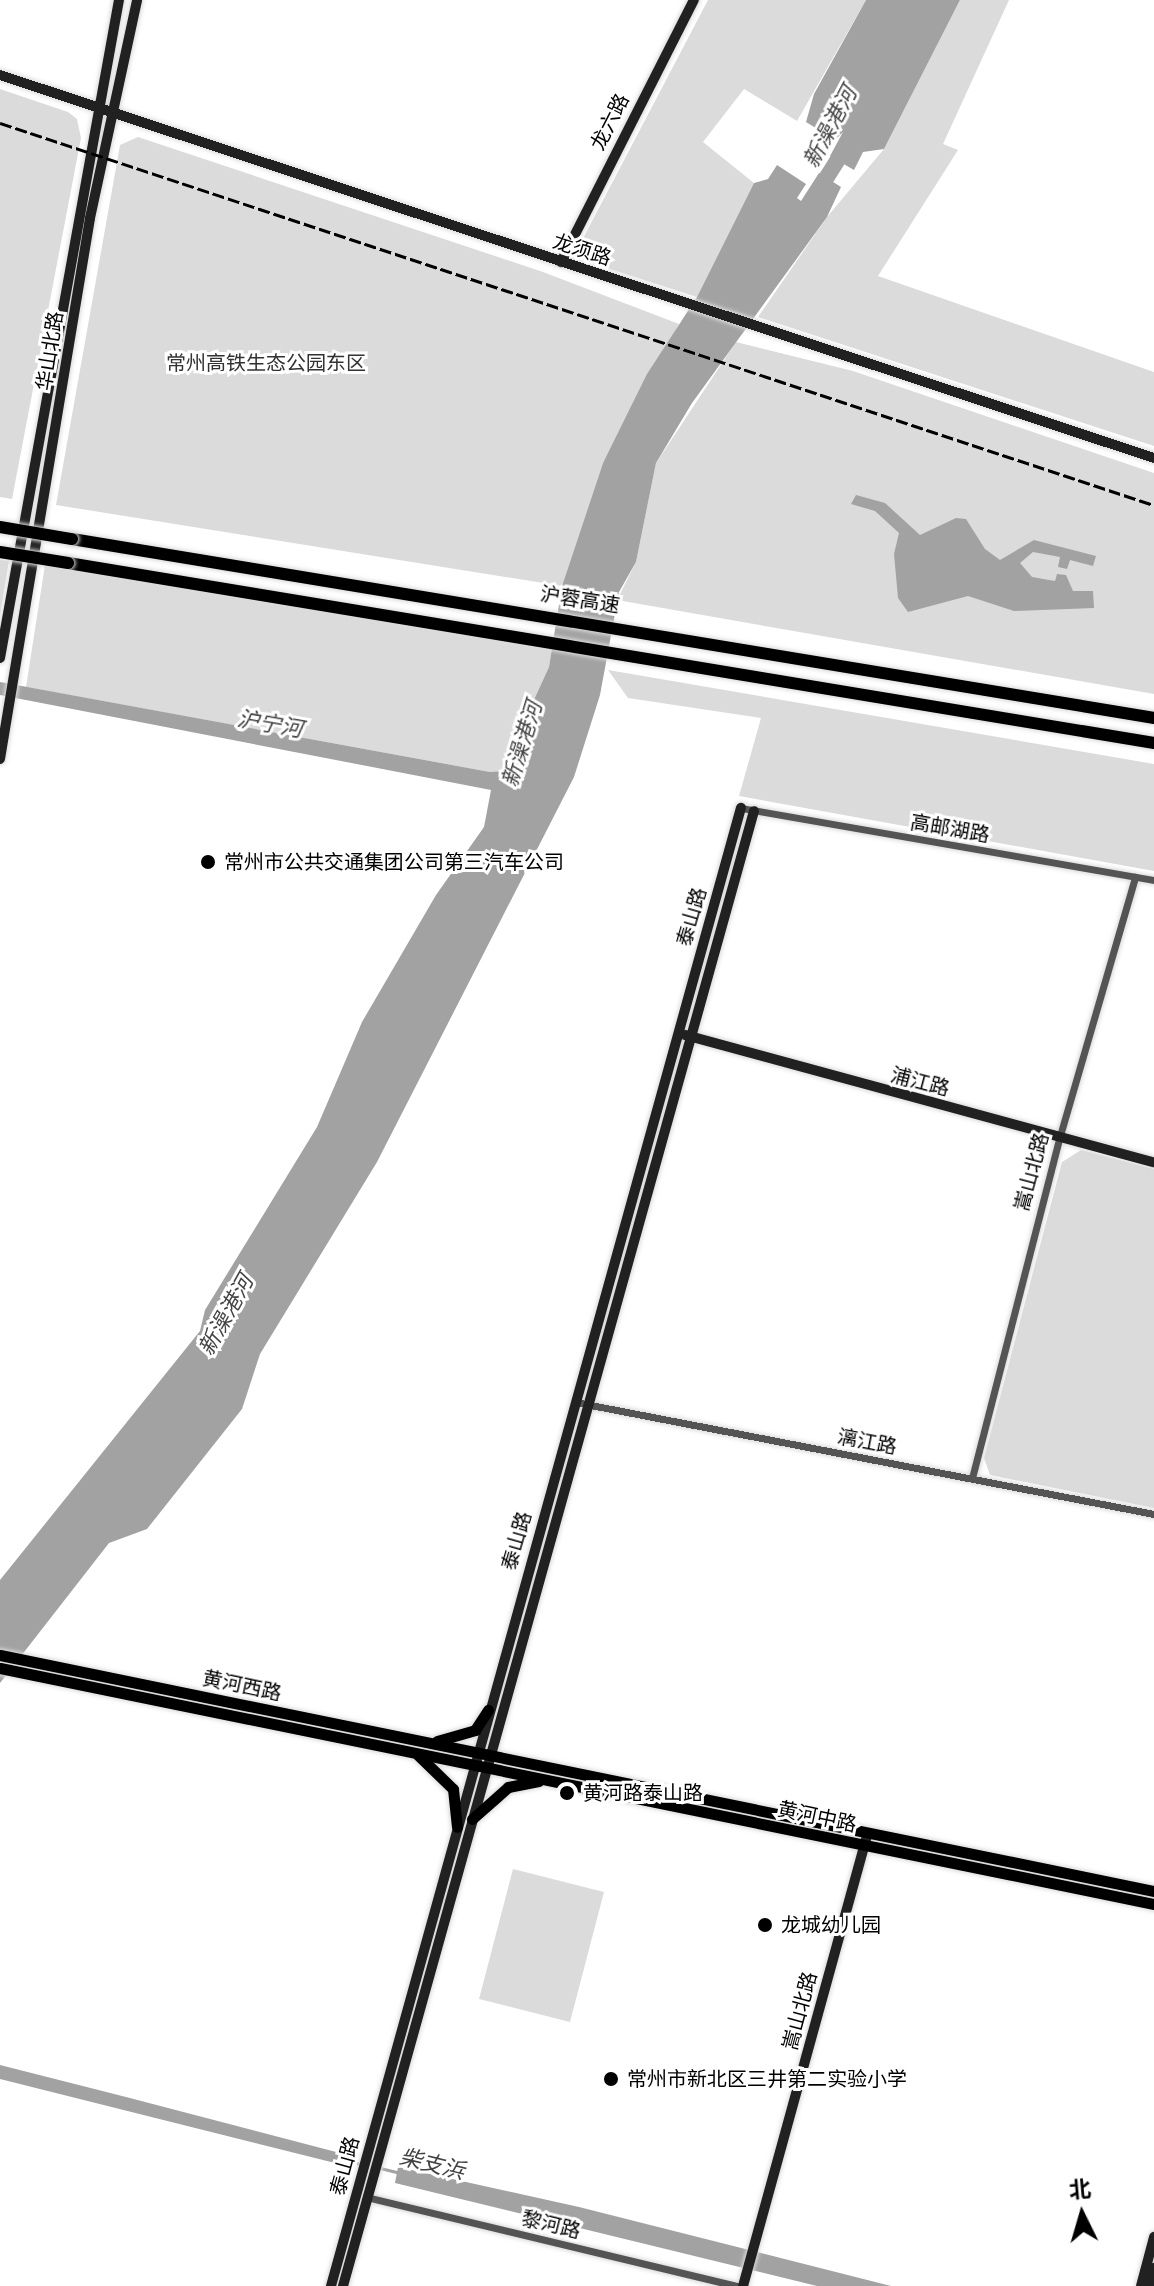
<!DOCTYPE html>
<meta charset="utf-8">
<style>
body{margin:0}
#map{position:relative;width:1154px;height:2286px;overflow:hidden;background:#fff;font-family:Roboto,"Noto Sans SC",sans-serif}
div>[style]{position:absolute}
.green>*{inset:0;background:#dbdbdb}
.water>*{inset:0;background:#a2a2a2}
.stream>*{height:3px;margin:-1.5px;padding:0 1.5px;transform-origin:1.5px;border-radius:1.5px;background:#a2a2a2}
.river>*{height:16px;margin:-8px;padding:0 8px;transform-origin:8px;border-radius:8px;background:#a2a2a2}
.roads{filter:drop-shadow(0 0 2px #dbdbdb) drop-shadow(0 0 2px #dbdbdb)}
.street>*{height:7px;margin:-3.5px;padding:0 3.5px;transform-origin:3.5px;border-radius:3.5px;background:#545454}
.secondary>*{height:10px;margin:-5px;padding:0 5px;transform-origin:5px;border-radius:5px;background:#212121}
.primary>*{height:11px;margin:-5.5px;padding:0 5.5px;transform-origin:5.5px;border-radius:5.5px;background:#000}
.highway>*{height:12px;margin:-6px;padding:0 6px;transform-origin:6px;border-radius:6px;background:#000}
.rail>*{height:3px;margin-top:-1.5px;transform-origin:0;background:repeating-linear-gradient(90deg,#000 0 12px,transparent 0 16px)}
.bridges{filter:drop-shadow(0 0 2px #dbdbdb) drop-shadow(0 0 2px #dbdbdb)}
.highway-bridge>*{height:12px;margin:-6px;padding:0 6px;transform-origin:6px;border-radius:6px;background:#000}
.dots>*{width:22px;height:22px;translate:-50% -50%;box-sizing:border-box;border:4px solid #fff;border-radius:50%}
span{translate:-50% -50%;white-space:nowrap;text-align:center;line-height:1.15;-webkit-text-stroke:6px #fff;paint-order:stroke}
.street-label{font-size:20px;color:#000}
.park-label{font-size:20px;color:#323232}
.poi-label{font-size:20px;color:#000}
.left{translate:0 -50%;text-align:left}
.water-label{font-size:22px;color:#434343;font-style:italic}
.north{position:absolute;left:1042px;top:2174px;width:80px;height:80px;-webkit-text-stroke:6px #fff;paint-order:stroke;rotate:355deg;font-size:22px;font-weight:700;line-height:32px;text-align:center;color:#000}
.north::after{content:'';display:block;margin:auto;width:28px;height:36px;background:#000;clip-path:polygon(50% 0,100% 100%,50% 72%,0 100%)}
</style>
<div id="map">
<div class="green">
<div style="clip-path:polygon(708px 0,866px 0,797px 121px,744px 89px,703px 142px,754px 183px,697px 297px,588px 262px,579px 246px)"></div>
<div style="clip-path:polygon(960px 0,1009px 0,943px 144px,958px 150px,878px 276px,1154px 372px,1154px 446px,758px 317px,827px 217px,884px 149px)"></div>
<div style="clip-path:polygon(0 89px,68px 112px,77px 119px,81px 138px,12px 499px,0 497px)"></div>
<div style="clip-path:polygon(138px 137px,543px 272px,679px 324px,603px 463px,562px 586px,56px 505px,120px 145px)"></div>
<div style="clip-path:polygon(736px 342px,853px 371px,1154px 473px,1154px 694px,617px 600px,636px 562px,656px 463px)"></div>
<div style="clip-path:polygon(0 560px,9px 561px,0 615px)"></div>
<div style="clip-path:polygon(45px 565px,552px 648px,549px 667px,515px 741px,510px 772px,490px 772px,26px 687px)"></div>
<div style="clip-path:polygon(608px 670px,1154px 764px,1154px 871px,739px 796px,761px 718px,628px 698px)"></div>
<div style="clip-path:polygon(1081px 1150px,1154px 1169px,1154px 1508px,990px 1475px,984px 1458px,1062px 1162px)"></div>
<div style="clip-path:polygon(513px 1869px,604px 1892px,570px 2022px,479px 1999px)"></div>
</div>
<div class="water">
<div style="clip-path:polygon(866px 0,960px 0,884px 149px,863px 152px,854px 170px,830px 156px,843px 132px,835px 140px,806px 122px,814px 94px)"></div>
<div style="clip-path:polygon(777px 165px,806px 184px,797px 198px,801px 201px,819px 173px,841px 187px,827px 217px,692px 403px,656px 463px,636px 562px,619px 592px,600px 695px,574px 777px,377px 1162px,260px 1354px,242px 1409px,147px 1529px,109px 1543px,0 1683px,0 1580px,200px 1331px,205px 1310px,317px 1127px,362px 1022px,436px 895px,484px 827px,491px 790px,0 695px,0 682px,490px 772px,509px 771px,515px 741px,549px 667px,562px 586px,603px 463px,647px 374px,697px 297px,754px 183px,768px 179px)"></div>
<div style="clip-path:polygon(856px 495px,885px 503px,920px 535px,956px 518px,966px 519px,985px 549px,1000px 560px,1034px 540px,1096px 556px,1093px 566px,1070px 560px,1067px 569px,1058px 567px,1060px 557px,1033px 552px,1020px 563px,1032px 577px,1055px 581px,1057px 574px,1066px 575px,1073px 591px,1093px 591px,1094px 608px,1014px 611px,968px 596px,908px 612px,898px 598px,894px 554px,899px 533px,875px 511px,851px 504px)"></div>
<div style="clip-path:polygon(0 2065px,126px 2097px,340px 2153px,335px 2163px,0 2079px)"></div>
<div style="clip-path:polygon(398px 2167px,579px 2207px,891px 2286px,817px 2286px,395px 2183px)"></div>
</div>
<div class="stream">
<div style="left:334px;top:2157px;width:28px;rotate:15deg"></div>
<div style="left:380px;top:2168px;width:21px;rotate:14deg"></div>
</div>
<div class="river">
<div style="left:815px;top:196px;width:64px;rotate:-57.8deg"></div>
</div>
<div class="roads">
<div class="street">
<div style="left:741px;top:808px;width:419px;rotate:9.9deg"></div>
<div style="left:575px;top:1402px;width:590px;rotate:10.95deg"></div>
<div style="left:972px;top:1478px;width:350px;rotate:-75.6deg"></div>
<div style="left:1059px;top:1139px;width:273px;rotate:-73.8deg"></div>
<div style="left:366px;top:2197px;width:382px;rotate:13.5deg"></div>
</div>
<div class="secondary">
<div style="left:0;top:75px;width:1216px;rotate:18.36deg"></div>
<div style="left:561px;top:262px;width:294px;rotate:-63.1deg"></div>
<div style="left:0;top:658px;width:669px;rotate:-79.75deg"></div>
<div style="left:0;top:759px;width:548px;rotate:-80.55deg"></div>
<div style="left:90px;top:218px;width:223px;rotate:-77.8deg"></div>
<div style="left:685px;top:1035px;width:486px;rotate:15.2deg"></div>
<div style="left:331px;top:2286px;width:1534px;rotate:-74.5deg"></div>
<div style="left:343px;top:2286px;width:1531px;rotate:-74.43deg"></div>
<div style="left:743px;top:2286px;width:465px;rotate:-74.6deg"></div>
<div style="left:1141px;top:2286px;width:51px;rotate:-75.1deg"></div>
<div style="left:1149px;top:2286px;width:19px;rotate:-74deg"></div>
</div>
<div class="primary">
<div style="left:0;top:1655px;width:1178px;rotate:11.56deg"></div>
<div style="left:0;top:1668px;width:1178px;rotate:11.56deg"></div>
<div style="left:437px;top:1741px;width:40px;rotate:-16deg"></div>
<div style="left:475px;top:1730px;width:24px;rotate:-57deg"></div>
<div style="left:418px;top:1755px;width:49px;rotate:44.2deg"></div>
<div style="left:453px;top:1789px;width:38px;rotate:84deg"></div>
<div style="left:472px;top:1819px;width:48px;rotate:-41.6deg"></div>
<div style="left:508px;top:1787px;width:31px;rotate:-11deg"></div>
</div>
<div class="highway">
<div style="left:72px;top:539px;width:1097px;rotate:9.39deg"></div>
<div style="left:68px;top:563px;width:1101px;rotate:9.41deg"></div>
</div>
</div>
<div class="rail">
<div style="left:0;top:123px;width:1216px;rotate:18.32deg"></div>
</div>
<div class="bridges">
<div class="highway-bridge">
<div style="left:0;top:527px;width:73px;rotate:9.5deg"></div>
<div style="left:0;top:552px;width:69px;rotate:9.2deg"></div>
</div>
</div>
<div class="dots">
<div style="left:208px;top:862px;background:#000"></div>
<div style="left:567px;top:1793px;background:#000"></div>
<div style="left:765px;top:1925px;background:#000"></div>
<div style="left:611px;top:2079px;background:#000"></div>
</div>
<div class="street-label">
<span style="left:610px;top:122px;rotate:-63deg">龙六路</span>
<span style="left:582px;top:250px;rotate:18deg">龙须路</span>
<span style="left:50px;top:351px;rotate:-81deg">华山北路</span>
<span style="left:580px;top:600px;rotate:9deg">沪蓉高速</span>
<span style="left:950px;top:829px;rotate:10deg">高邮湖路</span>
<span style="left:692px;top:917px;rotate:-74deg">泰山路</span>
<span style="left:920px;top:1082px;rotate:15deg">浦江路</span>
<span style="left:1032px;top:1172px;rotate:-75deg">嵩山北路</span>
<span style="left:867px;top:1442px;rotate:11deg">漓江路</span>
<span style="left:517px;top:1541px;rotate:-74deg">泰山路</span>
<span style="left:242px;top:1686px;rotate:12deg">黄河西路</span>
<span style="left:817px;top:1817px;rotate:12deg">黄河中路</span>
<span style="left:800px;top:2011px;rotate:-75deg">嵩山北路</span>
<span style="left:345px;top:2166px;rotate:-75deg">泰山路</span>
<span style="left:551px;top:2225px;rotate:14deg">黎河路</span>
</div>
<div class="park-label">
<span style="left:266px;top:363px">常州高铁生态公园东区</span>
</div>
<div class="poi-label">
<span class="left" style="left:224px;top:862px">常州市公共交通集团公司第三汽车公司</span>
<span class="left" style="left:583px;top:1793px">黄河路泰山路</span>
<span class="left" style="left:781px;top:1925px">龙城幼儿园</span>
<span class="left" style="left:627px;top:2079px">常州市新北区三井第二实验小学</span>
</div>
<div class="water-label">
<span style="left:830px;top:127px;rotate:-62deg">新澡港河</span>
<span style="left:270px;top:724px;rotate:10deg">沪宁河</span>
<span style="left:522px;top:744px;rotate:-73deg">新澡港河</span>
<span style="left:226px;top:1315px;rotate:-61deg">新澡港河</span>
<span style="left:432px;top:2164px;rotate:14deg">柴支浜</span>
</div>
<div class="north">北</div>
</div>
